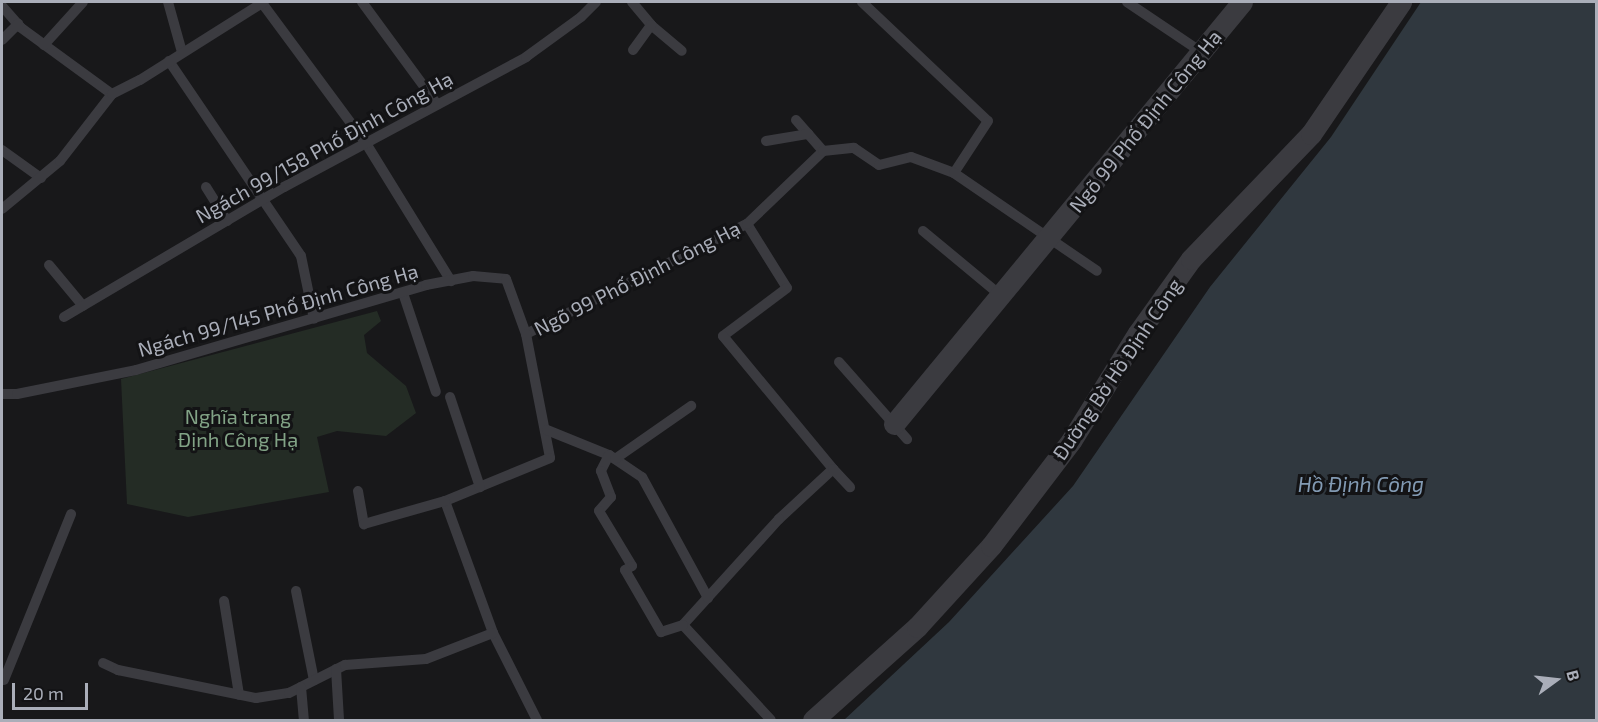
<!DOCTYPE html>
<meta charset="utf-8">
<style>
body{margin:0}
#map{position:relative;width:1598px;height:722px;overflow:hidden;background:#18181a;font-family:"Exo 2",sans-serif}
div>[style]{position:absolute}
.green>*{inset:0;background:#242c25}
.water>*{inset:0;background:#30383f}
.service>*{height:10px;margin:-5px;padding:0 5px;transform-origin:5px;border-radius:5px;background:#3b3b40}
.minor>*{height:21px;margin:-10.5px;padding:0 10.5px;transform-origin:10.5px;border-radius:10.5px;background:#3b3b40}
span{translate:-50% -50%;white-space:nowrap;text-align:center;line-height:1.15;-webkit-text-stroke:6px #131315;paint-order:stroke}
.street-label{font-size:20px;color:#aaaeb9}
.park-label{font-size:20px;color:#82a386}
.water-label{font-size:21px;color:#829ab3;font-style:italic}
.frame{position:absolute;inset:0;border:3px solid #aaaeb9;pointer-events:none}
.north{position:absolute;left:1526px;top:650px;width:60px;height:60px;-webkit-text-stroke:4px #131315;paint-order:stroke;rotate:75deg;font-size:16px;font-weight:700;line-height:24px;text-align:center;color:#aaaeb9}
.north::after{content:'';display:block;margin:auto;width:21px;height:27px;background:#aaaeb9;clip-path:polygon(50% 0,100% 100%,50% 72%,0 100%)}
.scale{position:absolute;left:12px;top:683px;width:76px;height:27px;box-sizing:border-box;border:3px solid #aaaeb9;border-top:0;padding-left:8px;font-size:18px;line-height:21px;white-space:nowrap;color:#aaaeb9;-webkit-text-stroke:4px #131315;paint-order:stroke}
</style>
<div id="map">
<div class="green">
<div style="clip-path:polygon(377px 311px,381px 321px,364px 335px,367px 353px,406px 386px,416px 413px,386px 436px,337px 431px,317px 437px,329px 492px,188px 517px,127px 504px,121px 379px)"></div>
</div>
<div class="water">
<div style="clip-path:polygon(1421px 2px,1596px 2px,1596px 720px,844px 720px,949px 622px,1073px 486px,1210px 287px,1331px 137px)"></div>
</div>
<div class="service">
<div style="left:168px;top:2px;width:52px;rotate:74.4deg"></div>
<div style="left:362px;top:2px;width:127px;rotate:53.7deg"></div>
<div style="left:632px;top:2px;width:30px;rotate:50deg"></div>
<div style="left:651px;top:25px;width:40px;rotate:40deg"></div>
<div style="left:862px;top:2px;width:173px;rotate:43.4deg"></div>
<div style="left:988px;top:121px;width:62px;rotate:123.2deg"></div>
<div style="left:1127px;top:2px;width:88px;rotate:33.9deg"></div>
<div style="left:262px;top:3px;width:177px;rotate:53.5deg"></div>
<div style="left:367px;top:145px;width:160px;rotate:58.3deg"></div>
<div style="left:2px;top:6px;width:28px;rotate:49deg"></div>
<div style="left:20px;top:27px;width:114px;rotate:36.1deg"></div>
<div style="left:2px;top:40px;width:23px;rotate:-45deg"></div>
<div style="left:44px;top:45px;width:58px;rotate:-47.8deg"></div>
<div style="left:633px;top:50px;width:31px;rotate:-54deg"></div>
<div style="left:169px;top:61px;width:235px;rotate:55.9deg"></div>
<div style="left:301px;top:256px;width:64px;rotate:78.3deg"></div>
<div style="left:796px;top:120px;width:41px;rotate:48.9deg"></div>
<div style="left:766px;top:141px;width:43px;rotate:-9.5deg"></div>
<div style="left:2px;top:150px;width:48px;rotate:35.7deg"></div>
<div style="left:206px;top:187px;width:40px;rotate:58deg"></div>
<div style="left:2px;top:209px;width:75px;rotate:-39.6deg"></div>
<div style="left:60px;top:161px;width:85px;rotate:-52.2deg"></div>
<div style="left:112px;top:94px;width:31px;rotate:-27deg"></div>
<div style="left:140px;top:80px;width:146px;rotate:-32.2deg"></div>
<div style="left:747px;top:224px;width:75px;rotate:58deg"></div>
<div style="left:787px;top:288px;width:80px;rotate:143.1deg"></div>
<div style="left:723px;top:336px;width:173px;rotate:50.4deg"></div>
<div style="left:833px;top:469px;width:74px;rotate:137.2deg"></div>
<div style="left:779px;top:519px;width:143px;rotate:132.2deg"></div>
<div style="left:683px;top:625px;width:129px;rotate:47.2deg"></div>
<div style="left:923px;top:231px;width:100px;rotate:39.7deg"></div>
<div style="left:49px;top:265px;width:53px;rotate:50.3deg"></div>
<div style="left:403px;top:293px;width:104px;rotate:71.6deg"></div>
<div style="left:64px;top:317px;width:256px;rotate:-30.6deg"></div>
<div style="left:284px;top:187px;width:275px;rotate:-28.2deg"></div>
<div style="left:526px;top:57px;width:68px;rotate:-36deg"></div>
<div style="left:581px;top:17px;width:21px;rotate:-45deg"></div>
<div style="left:526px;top:334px;width:247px;rotate:-26.5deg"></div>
<div style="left:747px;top:224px;width:105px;rotate:-43.8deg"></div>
<div style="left:823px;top:151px;width:31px;rotate:-6deg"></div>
<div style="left:854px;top:148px;width:30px;rotate:34deg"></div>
<div style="left:879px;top:165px;width:33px;rotate:-14deg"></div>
<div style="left:911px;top:157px;width:46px;rotate:20.4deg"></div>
<div style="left:954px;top:173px;width:173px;rotate:34.4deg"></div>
<div style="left:839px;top:362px;width:103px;rotate:48.6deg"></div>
<div style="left:2px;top:394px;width:15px"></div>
<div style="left:17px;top:394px;width:121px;rotate:-11.4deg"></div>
<div style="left:136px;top:370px;width:302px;rotate:-16.3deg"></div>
<div style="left:426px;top:285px;width:48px;rotate:-10.8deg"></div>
<div style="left:473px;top:276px;width:33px;rotate:5deg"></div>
<div style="left:506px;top:279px;width:59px;rotate:70deg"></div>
<div style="left:526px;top:334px;width:126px;rotate:79deg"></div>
<div style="left:550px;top:458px;width:113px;rotate:157.7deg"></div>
<div style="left:445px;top:501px;width:140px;rotate:70deg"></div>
<div style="left:493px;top:633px;width:97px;rotate:63.2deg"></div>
<div style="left:450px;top:397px;width:95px;rotate:71.6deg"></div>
<div style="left:547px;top:430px;width:67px;rotate:22deg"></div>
<div style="left:609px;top:455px;width:40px;rotate:34deg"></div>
<div style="left:642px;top:477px;width:138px;rotate:61.4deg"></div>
<div style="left:609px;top:455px;width:18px;rotate:117deg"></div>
<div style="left:601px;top:471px;width:28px;rotate:69deg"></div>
<div style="left:611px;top:497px;width:18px;rotate:131deg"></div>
<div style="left:599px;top:511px;width:64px;rotate:59deg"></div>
<div style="left:632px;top:566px;width:8px;rotate:150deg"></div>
<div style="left:625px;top:570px;width:72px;rotate:59.9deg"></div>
<div style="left:661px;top:632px;width:23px;rotate:-18deg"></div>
<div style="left:615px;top:459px;width:93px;rotate:-34.9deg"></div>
<div style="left:833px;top:469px;width:25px;rotate:47deg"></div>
<div style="left:358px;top:491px;width:34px;rotate:80deg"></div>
<div style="left:364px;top:524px;width:84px;rotate:-15.9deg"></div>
<div style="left:296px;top:591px;width:91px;rotate:78.6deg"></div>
<div style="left:224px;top:601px;width:95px;rotate:80.9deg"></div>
<div style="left:103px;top:663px;width:17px;rotate:25deg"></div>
<div style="left:118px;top:670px;width:141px;rotate:11.5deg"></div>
<div style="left:256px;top:698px;width:33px;rotate:-9deg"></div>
<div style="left:289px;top:693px;width:63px;rotate:-26.6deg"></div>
<div style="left:345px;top:665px;width:81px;rotate:-4.2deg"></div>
<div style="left:426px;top:659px;width:72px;rotate:-21.2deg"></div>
<div style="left:336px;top:669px;width:51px;rotate:86.6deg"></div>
<div style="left:4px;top:680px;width:179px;rotate:-68deg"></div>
<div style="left:301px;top:687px;width:33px;rotate:85deg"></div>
</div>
<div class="minor">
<div style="left:894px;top:424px;width:547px;rotate:-50.49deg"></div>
<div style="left:813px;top:720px;width:140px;rotate:-41.8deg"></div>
<div style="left:917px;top:627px;width:110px;rotate:-47.6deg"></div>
<div style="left:991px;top:546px;width:132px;rotate:-52.7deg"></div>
<div style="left:1071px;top:441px;width:127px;rotate:-58.2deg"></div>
<div style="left:1138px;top:333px;width:91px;rotate:-54.4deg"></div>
<div style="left:1191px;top:259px;width:173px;rotate:-46.2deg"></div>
<div style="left:1311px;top:134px;width:160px;rotate:-55.7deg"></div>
</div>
<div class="street-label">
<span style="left:1145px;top:121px;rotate:-51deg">Ngõ 99 Phố Định Công Hạ</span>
<span style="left:324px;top:147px;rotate:-29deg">Ngách 99/158 Phố Định Công Hạ</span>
<span style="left:637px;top:278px;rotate:-27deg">Ngõ 99 Phố Định Công Hạ</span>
<span style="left:278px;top:310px;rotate:-16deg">Ngách 99/145 Phố Định Công Hạ</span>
<span style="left:1117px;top:369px;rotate:-56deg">Đường Bờ Hồ Định Công</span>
</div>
<div class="park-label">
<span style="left:238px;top:428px">Nghĩa trang<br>Định Công Hạ</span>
</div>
<div class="water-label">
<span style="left:1361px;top:484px">Hồ Định Công</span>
</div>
<div class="frame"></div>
<div class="north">B</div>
<div class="scale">20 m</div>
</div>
